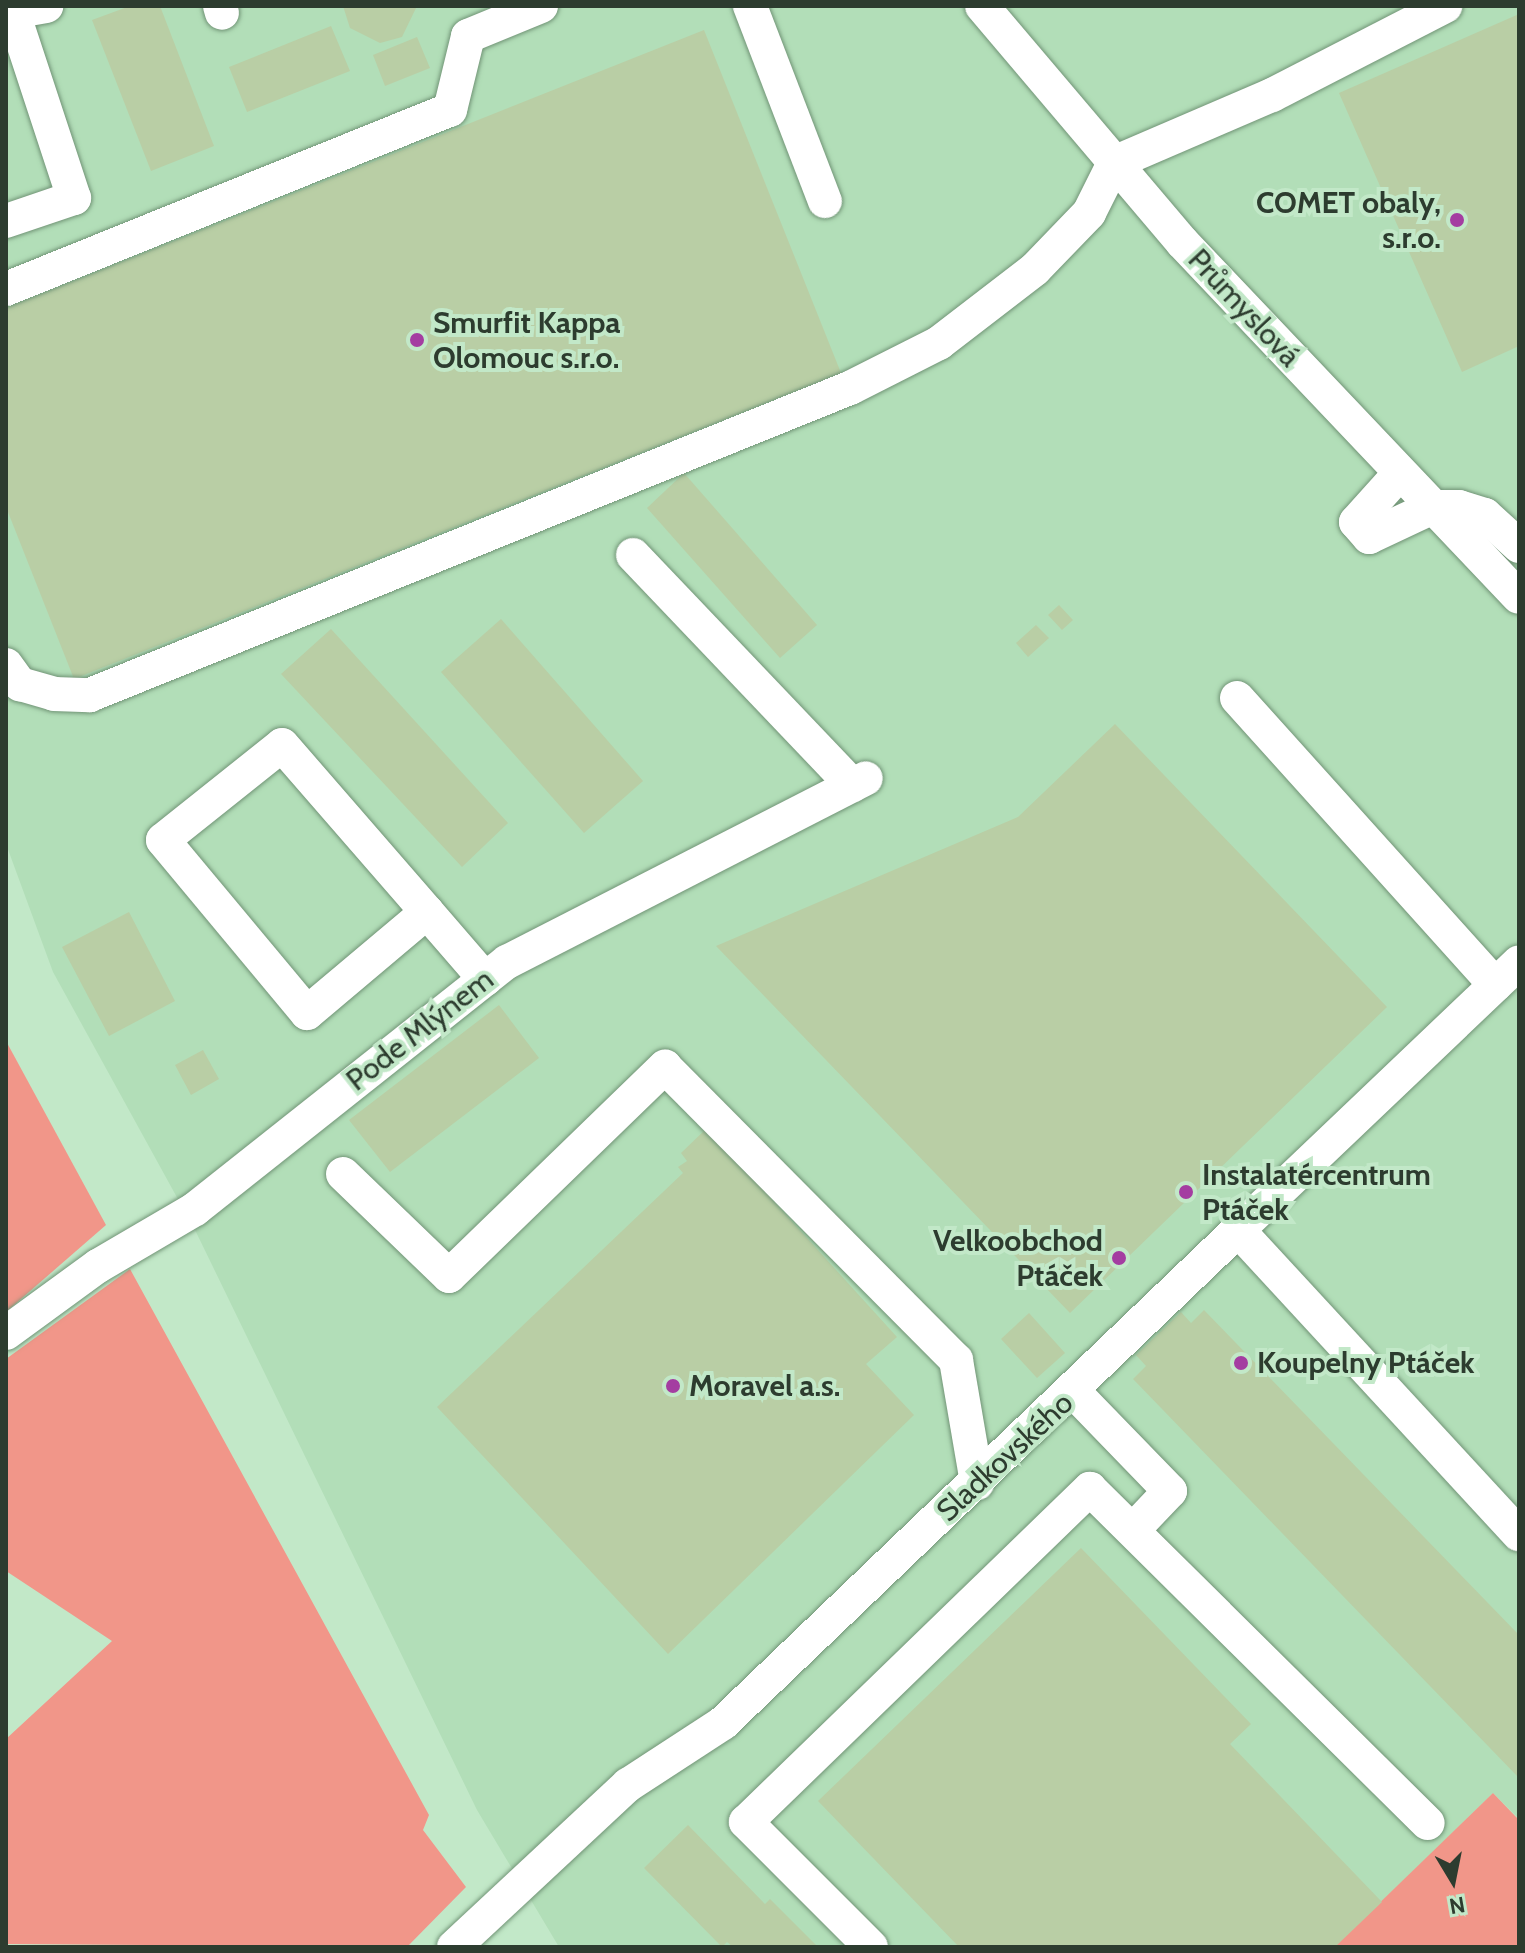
<!DOCTYPE html>
<meta charset="utf-8">
<style>
body{margin:0}
#map{position:relative;width:1525px;height:1953px;overflow:hidden;background:#c2e8c8;font-family:Cabin,sans-serif}
div>[style]{position:absolute}
.built>*{inset:0;background:#b2deb8}
.green>*{inset:0;background:#f19689}
.building>*{inset:0;background:#b9cea5}
.roads{filter:drop-shadow(0 0 2px #719476) drop-shadow(0 0 2px #719476)}
.minor>*{height:34px;margin:-17px;padding:0 17px;transform-origin:17px;border-radius:17px;background:#fff}
.dots>*{width:22px;height:22px;translate:-50% -50%;box-sizing:border-box;border:4px solid #c2e8c8;border-radius:50%}
span{translate:-50% -50%;white-space:nowrap;text-align:center;line-height:1.15;-webkit-text-stroke:8px #c2e8c8;paint-order:stroke}
.poi-label{font-size:30px;color:#2d3c2f;font-weight:700}
.right{translate:-100% -50%;text-align:right}
.left{translate:0 -50%;text-align:left}
.street-label{font-size:30px;color:#2d3c2f}
.frame{position:absolute;inset:0;border:8px solid #2d3c2f;pointer-events:none}
.north{position:absolute;left:1413px;top:1841px;width:80px;height:80px;-webkit-text-stroke:6px #c2e8c8;paint-order:stroke;rotate:170deg;font-size:22px;font-weight:700;line-height:32px;text-align:center;color:#2d3c2f}
.north::after{content:'';display:block;margin:auto;width:28px;height:36px;background:#2d3c2f;clip-path:polygon(50% 0,100% 100%,50% 72%,0 100%)}
</style>
<div id="map">
<div class="built">
<div style="clip-path:polygon(6px 6px,1519px 6px,1519px 1819px,1493px 1793px,1335px 1947px,559px 1947px,477px 1810px,196px 1232px,53px 972px,6px 844px)"></div>
</div>
<div class="green">
<div style="clip-path:polygon(6px 1041px,106px 1225px,6px 1312px)"></div>
<div style="clip-path:polygon(130px 1269px,429px 1815px,423px 1830px,466px 1887px,407px 1947px,6px 1944px,6px 1739px,112px 1641px,6px 1571px,6px 1359px)"></div>
<div style="clip-path:polygon(1493px 1793px,1519px 1820px,1519px 1947px,1334px 1947px)"></div>
</div>
<div class="building">
<div style="clip-path:polygon(130px 6px,160px 6px,214px 146px,151px 171px,92px 20px)"></div>
<div style="clip-path:polygon(343px 6px,417px 6px,402px 37px,380px 43px,350px 28px)"></div>
<div style="clip-path:polygon(1519px 14px,1519px 346px,1462px 372px,1339px 93px)"></div>
<div style="clip-path:polygon(331px 26px,350px 71px,247px 112px,229px 67px)"></div>
<div style="clip-path:polygon(704px 30px,841px 373px,74px 679px,6px 507px,6px 308px)"></div>
<div style="clip-path:polygon(417px 37px,430px 68px,385px 86px,373px 55px)"></div>
<div style="clip-path:polygon(684px 473px,817px 625px,780px 658px,647px 508px)"></div>
<div style="clip-path:polygon(1059px 605px,1073px 620px,1062px 630px,1048px 615px)"></div>
<div style="clip-path:polygon(501px 619px,643px 781px,584px 833px,441px 672px)"></div>
<div style="clip-path:polygon(1036px 625px,1049px 638px,1028px 657px,1016px 643px)"></div>
<div style="clip-path:polygon(331px 629px,508px 823px,462px 867px,281px 674px)"></div>
<div style="clip-path:polygon(1115px 724px,1387px 1007px,1070px 1313px,716px 946px,1018px 817px)"></div>
<div style="clip-path:polygon(129px 912px,175px 1001px,109px 1036px,62px 947px)"></div>
<div style="clip-path:polygon(499px 1005px,539px 1058px,390px 1172px,349px 1120px)"></div>
<div style="clip-path:polygon(203px 1050px,219px 1079px,191px 1095px,175px 1065px)"></div>
<div style="clip-path:polygon(707px 1128px,897px 1337px,866px 1364px,914px 1415px,668px 1654px,437px 1407px,683px 1173px,678px 1167px,687px 1161px,681px 1153px)"></div>
<div style="clip-path:polygon(1204px 1310px,1519px 1635px,1519px 1778px,1133px 1379px,1146px 1366px,1136px 1355px,1181px 1312px,1191px 1323px)"></div>
<div style="clip-path:polygon(1029px 1313px,1065px 1353px,1037px 1378px,1001px 1339px)"></div>
<div style="clip-path:polygon(1081px 1548px,1251px 1724px,1230px 1744px,1382px 1902px,1335px 1947px,959px 1947px,818px 1801px)"></div>
<div style="clip-path:polygon(688px 1825px,765px 1904px,770px 1899px,818px 1947px,733px 1947px,727px 1942px,722px 1947px,644px 1868px)"></div>
</div>
<div class="roads">
<div class="minor">
<div style="left:220px;top:6px;width:7px;rotate:74deg"></div>
<div style="left:750px;top:6px;width:209px;rotate:69deg"></div>
<div style="left:982px;top:6px;width:309px;rotate:49.7deg"></div>
<div style="left:1182px;top:242px;width:489px;rotate:46.5deg"></div>
<div style="left:6px;top:13px;width:41px;rotate:-9.9deg"></div>
<div style="left:6px;top:221px;width:72px;rotate:-18.7deg"></div>
<div style="left:74px;top:198px;width:196px;rotate:-108.2deg"></div>
<div style="left:6px;top:289px;width:479px;rotate:-22deg"></div>
<div style="left:450px;top:110px;width:76px;rotate:-76.3deg"></div>
<div style="left:468px;top:36px;width:79px;rotate:-22.3deg"></div>
<div style="left:1400px;top:473px;width:66px;rotate:131.9deg"></div>
<div style="left:1356px;top:522px;width:20px;rotate:49deg"></div>
<div style="left:1369px;top:537px;width:71px;rotate:-25.1deg"></div>
<div style="left:1433px;top:507px;width:26px"></div>
<div style="left:1459px;top:507px;width:27px;rotate:17deg"></div>
<div style="left:1485px;top:515px;width:46px;rotate:42.4deg"></div>
<div style="left:633px;top:555px;width:318px;rotate:46.4deg"></div>
<div style="left:6px;top:665px;width:24px;rotate:54deg"></div>
<div style="left:20px;top:684px;width:35px;rotate:16deg"></div>
<div style="left:54px;top:694px;width:36px;rotate:2deg"></div>
<div style="left:90px;top:695px;width:820px;rotate:-22deg"></div>
<div style="left:850px;top:388px;width:100px;rotate:-26.8deg"></div>
<div style="left:939px;top:343px;width:121px;rotate:-37.6deg"></div>
<div style="left:1035px;top:269px;width:78px;rotate:-46deg"></div>
<div style="left:1089px;top:213px;width:56px;rotate:-63.4deg"></div>
<div style="left:1114px;top:163px;width:172px;rotate:-23.3deg"></div>
<div style="left:1272px;top:95px;width:195px;rotate:-27.2deg"></div>
<div style="left:1237px;top:698px;width:386px;rotate:48deg"></div>
<div style="left:427px;top:912px;width:157px;rotate:139.9deg"></div>
<div style="left:307px;top:1013px;width:225px;rotate:-129.8deg"></div>
<div style="left:163px;top:840px;width:152px;rotate:-38.6deg"></div>
<div style="left:282px;top:745px;width:221px;rotate:49deg"></div>
<div style="left:427px;top:912px;width:89px;rotate:49.1deg"></div>
<div style="left:343px;top:1174px;width:147px;rotate:43.9deg"></div>
<div style="left:449px;top:1276px;width:301px;rotate:-44.1deg"></div>
<div style="left:665px;top:1067px;width:413px;rotate:45.2deg"></div>
<div style="left:956px;top:1360px;width:125px;rotate:80.3deg"></div>
<div style="left:1238px;top:1230px;width:388px;rotate:-43.6deg"></div>
<div style="left:6px;top:1333px;width:114px;rotate:-36.1deg"></div>
<div style="left:98px;top:1266px;width:113px;rotate:-30.4deg"></div>
<div style="left:195px;top:1209px;width:398px;rotate:-38.4deg"></div>
<div style="left:507px;top:962px;width:403px;rotate:-27.1deg"></div>
<div style="left:1074px;top:1392px;width:138px;rotate:45.9deg"></div>
<div style="left:1170px;top:1491px;width:54px;rotate:133.5deg"></div>
<div style="left:454px;top:1947px;width:238px;rotate:-43deg"></div>
<div style="left:628px;top:1785px;width:113px;rotate:-33.1deg"></div>
<div style="left:723px;top:1723px;width:713px;rotate:-43.75deg"></div>
<div style="left:1238px;top:1230px;width:414px;rotate:47.3deg"></div>
<div style="left:871px;top:1947px;width:177px;rotate:-135deg"></div>
<div style="left:746px;top:1822px;width:479px;rotate:-44.1deg"></div>
<div style="left:1090px;top:1489px;width:475px;rotate:44.7deg"></div>
</div>
</div>
<div class="dots">
<div style="left:1457px;top:220px;background:#a43da1"></div>
<div style="left:417px;top:340px;background:#a43da1"></div>
<div style="left:1186px;top:1192px;background:#a43da1"></div>
<div style="left:1119px;top:1258px;background:#a43da1"></div>
<div style="left:1241px;top:1363px;background:#a43da1"></div>
<div style="left:673px;top:1386px;background:#a43da1"></div>
</div>
<div class="poi-label">
<span class="right" style="left:1441px;top:220px">COMET obaly,<br>s.r.o.</span>
<span class="left" style="left:433px;top:340px">Smurfit Kappa<br>Olomouc s.r.o.</span>
<span class="left" style="left:1202px;top:1192px">Instalatércentrum<br>Ptáček</span>
<span class="right" style="left:1103px;top:1258px">Velkoobchod<br>Ptáček</span>
<span class="left" style="left:1257px;top:1363px">Koupelny Ptáček</span>
<span class="left" style="left:689px;top:1386px">Moravel a.s.</span>
</div>
<div class="street-label">
<span style="left:1244px;top:308px;rotate:47deg">Průmyslová</span>
<span style="left:420px;top:1030px;rotate:-38deg">Pode Mlýnem</span>
<span style="left:1005px;top:1457px;rotate:-43deg">Sladkovského</span>
</div>
<div class="frame"></div>
<div class="north">N</div>
</div>
